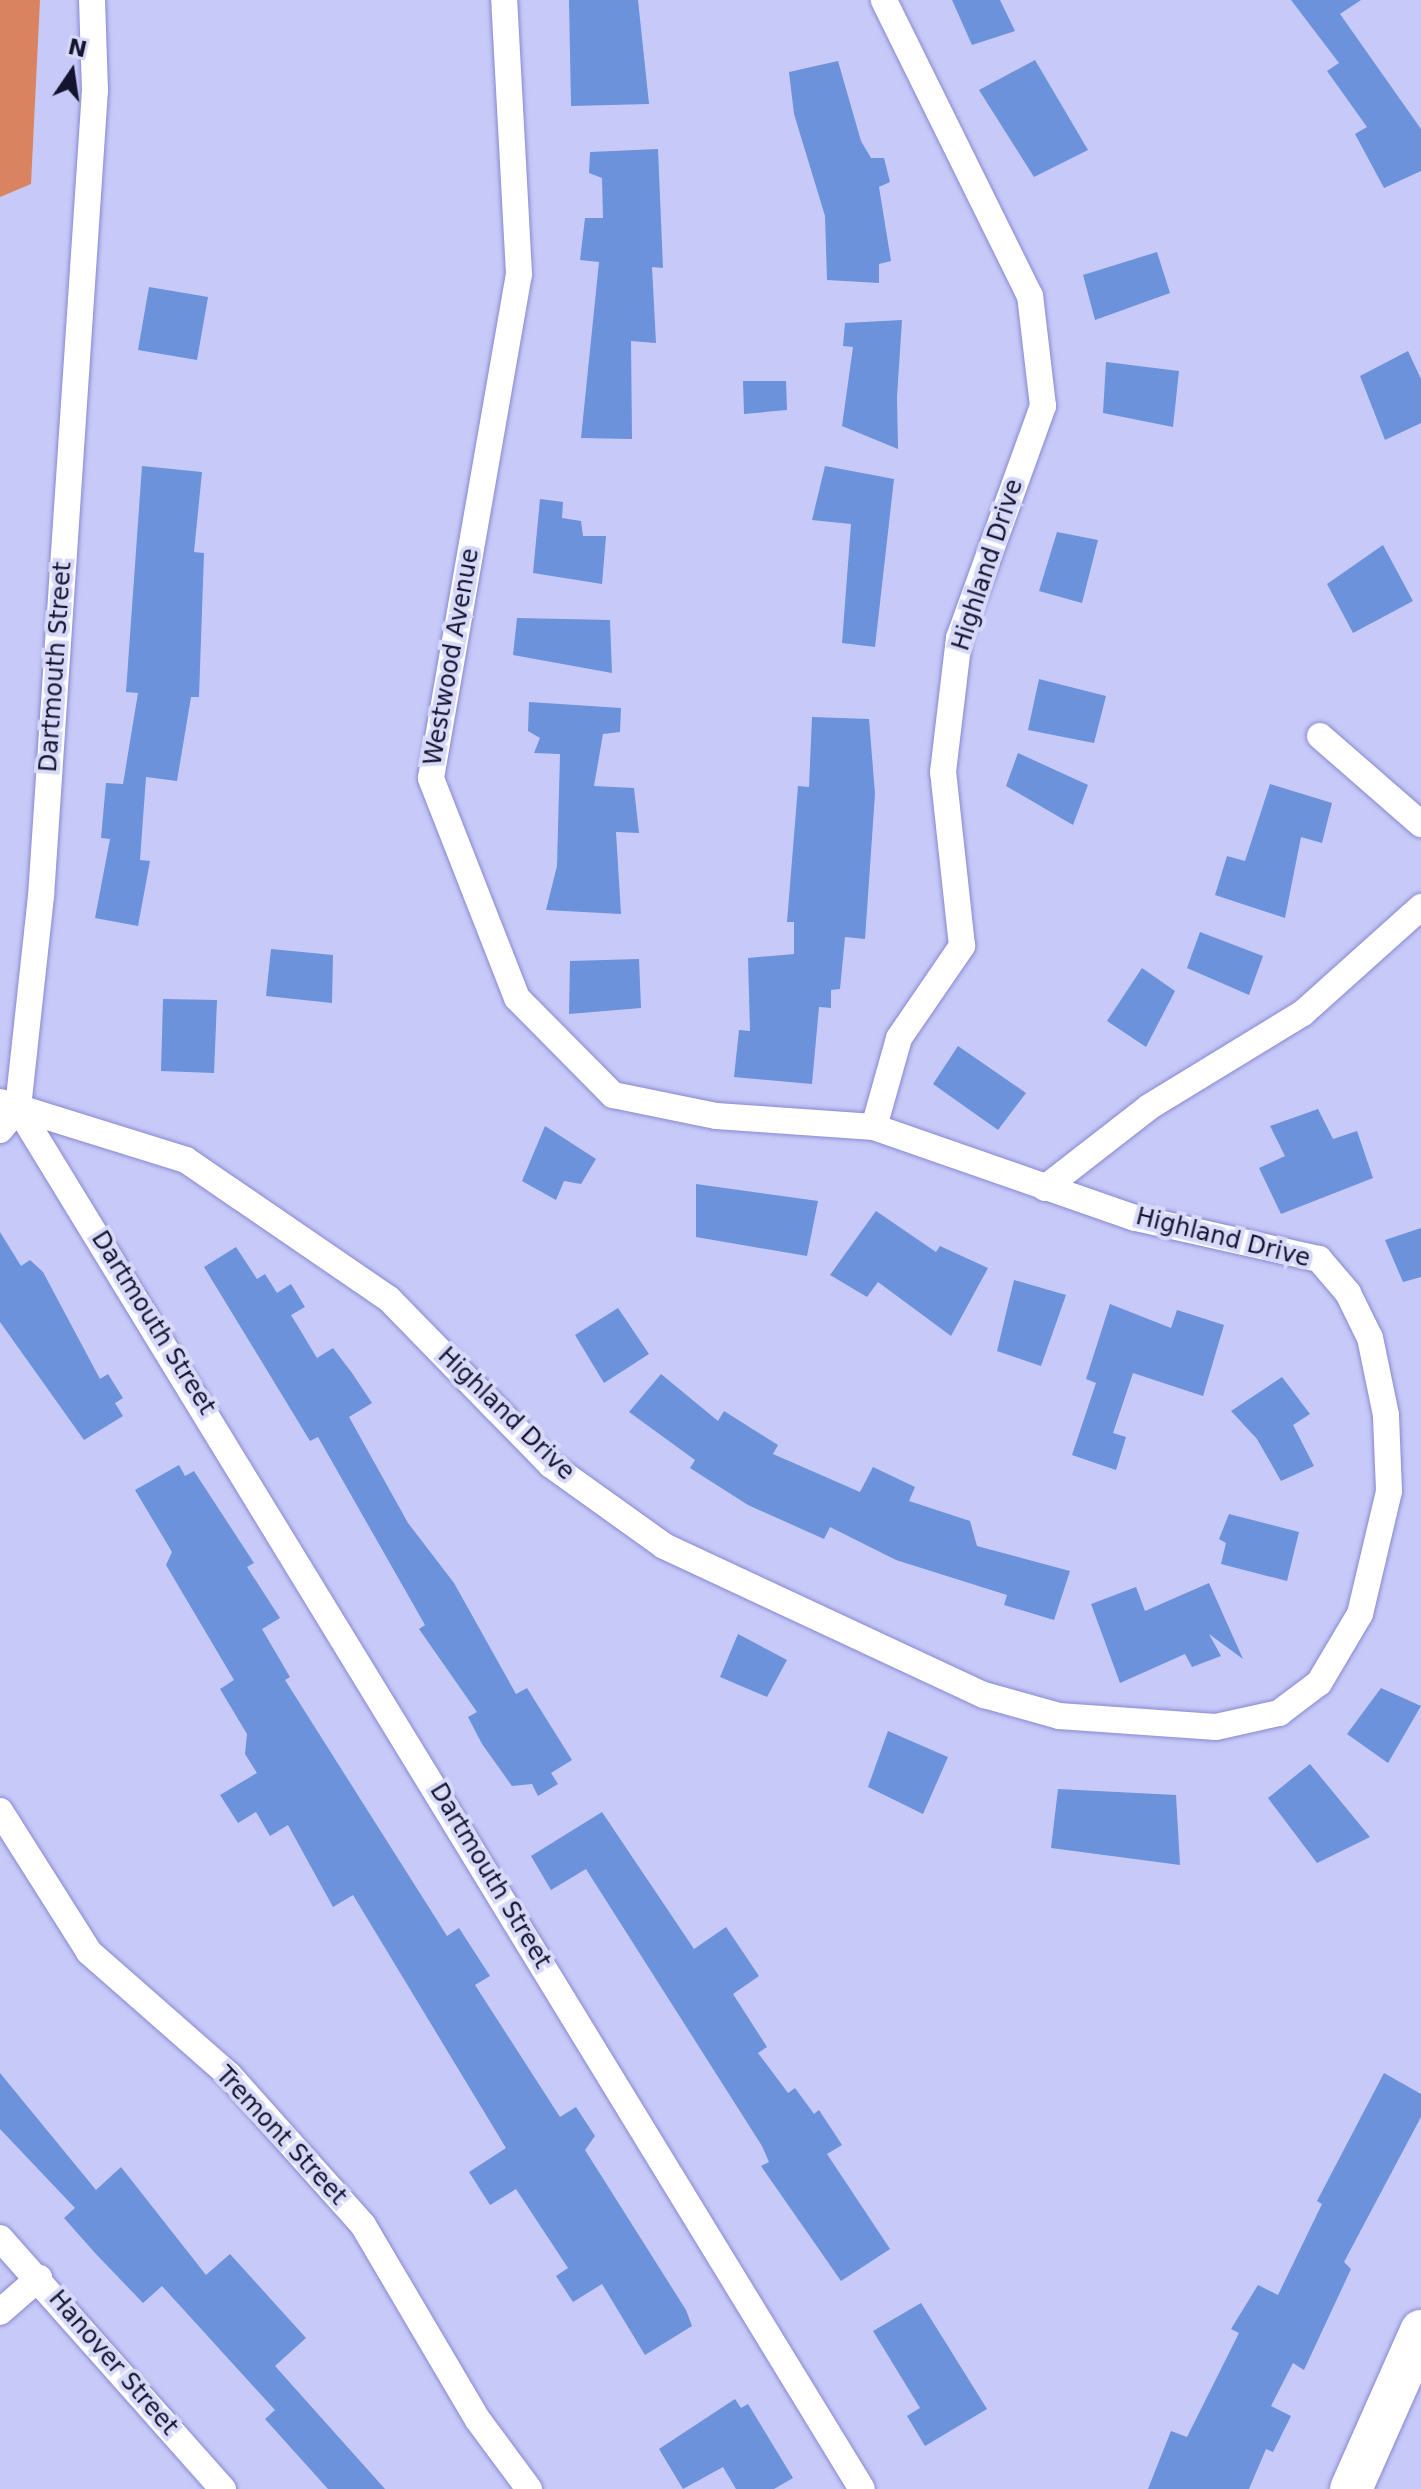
<!DOCTYPE html>
<style>
body{margin:0}
#map{position:relative;width:1421px;height:2489px;overflow:hidden;background:#c7caf8;font-family:"DejaVu Sans",sans-serif}
div>[style]{position:absolute}
.forest>*{inset:0;background:#da8361}
.building>*{inset:0;background:#6b92da}
.roads{filter:drop-shadow(0 0 2px #8889d1) drop-shadow(0 0 2px #8889d1)}
.minor>*{height:26px;margin:-13px;padding:0 13px;transform-origin:13px;border-radius:13px;background:#fff}
.primary>*{height:42px;margin:-21px;padding:0 21px;transform-origin:21px;border-radius:21px;background:#fff}
span{translate:-50% -50%;white-space:nowrap;text-align:center;line-height:1.15;-webkit-text-stroke:8px #d7d9f8;paint-order:stroke}
.street-label{font-size:24px;color:#15142f}
.north{position:absolute;left:32px;top:32px;width:80px;height:80px;-webkit-text-stroke:6px #d7d9f8;paint-order:stroke;rotate:13deg;font-size:22px;font-weight:700;line-height:32px;text-align:center;color:#15142f}
.north::after{content:'';display:block;margin:auto;width:28px;height:36px;background:#15142f;clip-path:polygon(50% 0,100% 100%,50% 72%,0 100%)}
</style>
<div id="map">
<div class="forest">
<div style="clip-path:polygon(0 0,40px 0,31px 184px,0 197px)"></div>
</div>
<div class="building">
<div style="clip-path:polygon(569px 0,638px 0,649px 104px,571px 106px)"></div>
<div style="clip-path:polygon(952px 0,1000px 0,1015px 31px,972px 45px)"></div>
<div style="clip-path:polygon(1291px 0,1361px 0,1340px 14px,1421px 129px,1421px 171px,1384px 188px,1355px 134px,1367px 127px,1327px 71px,1339px 63px)"></div>
<div style="clip-path:polygon(1035px 60px,1088px 150px,1034px 177px,979px 90px)"></div>
<div style="clip-path:polygon(838px 61px,861px 141px,871px 158px,884px 158px,890px 182px,879px 187px,891px 261px,879px 264px,879px 283px,827px 280px,825px 216px,794px 114px,789px 72px)"></div>
<div style="clip-path:polygon(658px 149px,663px 268px,652px 267px,656px 343px,631px 341px,632px 439px,581px 438px,599px 262px,580px 260px,585px 218px,603px 218px,602px 178px,589px 173px,590px 152px)"></div>
<div style="clip-path:polygon(1157px 252px,1170px 293px,1095px 320px,1083px 275px)"></div>
<div style="clip-path:polygon(149px 287px,208px 297px,197px 360px,138px 350px)"></div>
<div style="clip-path:polygon(902px 320px,897px 397px,898px 449px,842px 426px,853px 347px,843px 346px,845px 323px)"></div>
<div style="clip-path:polygon(1408px 351px,1421px 379px,1421px 423px,1385px 440px,1360px 376px)"></div>
<div style="clip-path:polygon(1106px 362px,1179px 371px,1173px 427px,1103px 413px)"></div>
<div style="clip-path:polygon(743px 381px,786px 381px,787px 410px,744px 414px)"></div>
<div style="clip-path:polygon(142px 466px,202px 472px,194px 552px,204px 553px,199px 697px,191px 697px,177px 781px,146px 777px,140px 860px,150px 861px,138px 926px,95px 918px,110px 839px,101px 838px,106px 783px,123px 784px,138px 693px,126px 692px)"></div>
<div style="clip-path:polygon(825px 466px,894px 479px,875px 647px,842px 643px,851px 524px,812px 520px)"></div>
<div style="clip-path:polygon(540px 499px,563px 502px,562px 518px,581px 521px,583px 536px,606px 536px,602px 584px,533px 573px)"></div>
<div style="clip-path:polygon(1057px 532px,1098px 540px,1082px 603px,1039px 591px)"></div>
<div style="clip-path:polygon(1383px 545px,1413px 601px,1353px 633px,1327px 584px)"></div>
<div style="clip-path:polygon(517px 618px,610px 620px,612px 673px,513px 655px)"></div>
<div style="clip-path:polygon(1039px 679px,1106px 696px,1094px 743px,1028px 730px)"></div>
<div style="clip-path:polygon(529px 702px,621px 708px,620px 732px,603px 734px,594px 786px,634px 788px,639px 833px,616px 832px,621px 914px,546px 910px,557px 866px,560px 754px,534px 753px,540px 738px,528px 731px)"></div>
<div style="clip-path:polygon(812px 717px,869px 719px,875px 794px,865px 939px,845px 937px,840px 989px,831px 990px,831px 1008px,819px 1007px,812px 1084px,734px 1077px,739px 1030px,750px 1031px,748px 958px,794px 954px,794px 922px,787px 922px,798px 786px,809px 787px)"></div>
<div style="clip-path:polygon(1018px 753px,1088px 785px,1073px 825px,1006px 786px)"></div>
<div style="clip-path:polygon(1270px 784px,1332px 803px,1322px 843px,1301px 837px,1285px 918px,1215px 895px,1227px 856px,1245px 861px)"></div>
<div style="clip-path:polygon(1200px 932px,1263px 956px,1249px 995px,1187px 968px)"></div>
<div style="clip-path:polygon(271px 949px,333px 955px,332px 1003px,266px 996px)"></div>
<div style="clip-path:polygon(639px 959px,641px 1008px,569px 1014px,570px 961px)"></div>
<div style="clip-path:polygon(1142px 968px,1175px 991px,1146px 1047px,1107px 1021px)"></div>
<div style="clip-path:polygon(163px 999px,217px 1000px,214px 1073px,161px 1071px)"></div>
<div style="clip-path:polygon(958px 1046px,1026px 1093px,998px 1130px,933px 1084px)"></div>
<div style="clip-path:polygon(1318px 1109px,1333px 1139px,1357px 1131px,1373px 1178px,1281px 1214px,1259px 1168px,1285px 1156px,1270px 1126px)"></div>
<div style="clip-path:polygon(545px 1126px,596px 1159px,581px 1184px,564px 1181px,556px 1200px,522px 1181px)"></div>
<div style="clip-path:polygon(696px 1184px,818px 1201px,807px 1256px,696px 1237px)"></div>
<div style="clip-path:polygon(876px 1211px,936px 1252px,940px 1246px,988px 1268px,951px 1336px,878px 1282px,867px 1297px,830px 1275px)"></div>
<div style="clip-path:polygon(1421px 1228px,1421px 1277px,1403px 1282px,1385px 1240px)"></div>
<div style="clip-path:polygon(0 1232px,21px 1266px,30px 1260px,43px 1272px,100px 1379px,108px 1374px,123px 1398px,115px 1403px,123px 1416px,84px 1440px,0 1322px)"></div>
<div style="clip-path:polygon(236px 1247px,257px 1279px,265px 1274px,277px 1293px,291px 1284px,305px 1307px,291px 1315px,317px 1358px,333px 1348px,352px 1373px,372px 1403px,349px 1417px,408px 1523px,454px 1583px,516px 1694px,527px 1688px,572px 1760px,551px 1773px,558px 1784px,538px 1796px,532px 1784px,512px 1786px,482px 1744px,468px 1717px,477px 1712px,419px 1629px,425px 1625px,318px 1437px,310px 1441px,204px 1267px)"></div>
<div style="clip-path:polygon(1014px 1280px,1066px 1295px,1041px 1366px,997px 1351px)"></div>
<div style="clip-path:polygon(1110px 1304px,1171px 1328px,1177px 1310px,1224px 1325px,1203px 1396px,1133px 1373px,1113px 1433px,1126px 1437px,1116px 1470px,1072px 1455px,1096px 1383px,1086px 1379px)"></div>
<div style="clip-path:polygon(618px 1308px,649px 1354px,604px 1383px,575px 1335px)"></div>
<div style="clip-path:polygon(661px 1374px,718px 1421px,724px 1411px,778px 1445px,773px 1454px,860px 1492px,873px 1467px,915px 1487px,909px 1501px,970px 1521px,977px 1546px,1070px 1571px,1054px 1620px,1004px 1605px,1007px 1595px,896px 1560px,830px 1527px,824px 1539px,748px 1505px,690px 1468px,695px 1460px,629px 1412px)"></div>
<div style="clip-path:polygon(1282px 1377px,1310px 1414px,1293px 1425px,1314px 1466px,1281px 1481px,1257px 1439px,1231px 1411px)"></div>
<div style="clip-path:polygon(179px 1465px,185px 1476px,194px 1471px,254px 1563px,247px 1567px,280px 1618px,262px 1629px,290px 1677px,285px 1680px,447px 1936px,459px 1928px,490px 1976px,475px 1985px,560px 2117px,576px 2107px,595px 2136px,585px 2150px,686px 2310px,692px 2326px,645px 2355px,602px 2284px,573px 2302px,556px 2276px,568px 2268px,516px 2189px,490px 2205px,469px 2172px,506px 2148px,353px 1895px,333px 1907px,288px 1825px,270px 1836px,256px 1812px,238px 1823px,220px 1795px,257px 1773px,245px 1754px,247px 1734px,220px 1689px,234px 1680px,166px 1565px,172px 1552px,135px 1490px)"></div>
<div style="clip-path:polygon(1229px 1514px,1299px 1532px,1287px 1581px,1221px 1564px,1226px 1543px,1219px 1539px)"></div>
<div style="clip-path:polygon(1209px 1583px,1243px 1659px,1209px 1634px,1221px 1656px,1192px 1667px,1185px 1654px,1120px 1683px,1091px 1604px,1136px 1587px,1145px 1611px)"></div>
<div style="clip-path:polygon(738px 1634px,787px 1660px,767px 1697px,720px 1677px)"></div>
<div style="clip-path:polygon(1381px 1688px,1421px 1706px,1388px 1763px,1347px 1734px)"></div>
<div style="clip-path:polygon(888px 1731px,948px 1757px,923px 1814px,868px 1787px)"></div>
<div style="clip-path:polygon(1310px 1764px,1370px 1837px,1317px 1863px,1268px 1798px)"></div>
<div style="clip-path:polygon(1058px 1789px,1176px 1795px,1180px 1865px,1051px 1848px)"></div>
<div style="clip-path:polygon(602px 1812px,694px 1949px,726px 1927px,759px 1976px,733px 1994px,767px 2047px,758px 2053px,788px 2093px,795px 2088px,814px 2114px,819px 2110px,842px 2145px,827px 2154px,890px 2249px,841px 2281px,761px 2166px,769px 2162px,762px 2146px,586px 1869px,551px 1890px,531px 1856px)"></div>
<div style="clip-path:polygon(0 2073px,96px 2190px,121px 2167px,206px 2275px,230px 2254px,306px 2338px,275px 2366px,385px 2489px,328px 2489px,265px 2419px,275px 2410px,162px 2286px,143px 2303px,95px 2253px,64px 2218px,75px 2208px,0 2129px)"></div>
<div style="clip-path:polygon(1384px 2073px,1421px 2094px,1421px 2117px,1344px 2262px,1351px 2269px,1304px 2370px,1293px 2363px,1271px 2406px,1291px 2416px,1273px 2452px,1266px 2449px,1249px 2489px,1148px 2489px,1171px 2431px,1187px 2437px,1239px 2333px,1231px 2329px,1258px 2285px,1278px 2295px,1322px 2204px,1317px 2201px)"></div>
<div style="clip-path:polygon(921px 2303px,987px 2409px,925px 2446px,907px 2416px,920px 2408px,873px 2331px)"></div>
<div style="clip-path:polygon(735px 2399px,741px 2408px,748px 2404px,793px 2478px,774px 2489px,736px 2489px,723px 2467px,683px 2489px,659px 2449px)"></div>
</div>
<div class="roads">
<div class="minor">
<div style="left:92px;top:0;width:90px;rotate:88.1deg"></div>
<div style="left:95px;top:90px;width:808px;rotate:93.83deg"></div>
<div style="left:41px;top:896px;width:213px;rotate:96.2deg"></div>
<div style="left:18px;top:1108px;width:1618px;rotate:58.57deg"></div>
<div style="left:1320px;top:736px;width:134px;rotate:41.1deg"></div>
<div style="left:0;top:1102px;width:195px;rotate:17.3deg"></div>
<div style="left:186px;top:1160px;width:246px;rotate:34.4deg"></div>
<div style="left:389px;top:1299px;width:232px;rotate:45.7deg"></div>
<div style="left:551px;top:1465px;width:139px;rotate:35.6deg"></div>
<div style="left:664px;top:1546px;width:353px;rotate:25deg"></div>
<div style="left:984px;top:1695px;width:78px;rotate:15.6deg"></div>
<div style="left:1059px;top:1716px;width:157px;rotate:4deg"></div>
<div style="left:1216px;top:1727px;width:65px;rotate:-12.5deg"></div>
<div style="left:1279px;top:1713px;width:50px;rotate:-36.9deg"></div>
<div style="left:1319px;top:1683px;width:80px;rotate:-59.3deg"></div>
<div style="left:1360px;top:1614px;width:126px;rotate:-76.7deg"></div>
<div style="left:1389px;top:1491px;width:76px;rotate:-92.3deg"></div>
<div style="left:1386px;top:1415px;width:79px;rotate:-101.7deg"></div>
<div style="left:1370px;top:1338px;width:50px;rotate:-116.1deg"></div>
<div style="left:1348px;top:1293px;width:45px;rotate:-130.5deg"></div>
<div style="left:1319px;top:1259px;width:189px;rotate:-167.4deg"></div>
<div style="left:1135px;top:1218px;width:276px;rotate:-160.8deg"></div>
<div style="left:874px;top:1127px;width:158px;rotate:-176deg"></div>
<div style="left:716px;top:1116px;width:105px;rotate:-168.5deg"></div>
<div style="left:613px;top:1095px;width:136px;rotate:-134.7deg"></div>
<div style="left:517px;top:998px;width:236px;rotate:-111.4deg"></div>
<div style="left:431px;top:778px;width:512px;rotate:-80.1deg"></div>
<div style="left:519px;top:274px;width:274px;rotate:-93.1deg"></div>
<div style="left:874px;top:1127px;width:92px;rotate:-74.3deg"></div>
<div style="left:899px;top:1038px;width:112px;rotate:-55.6deg"></div>
<div style="left:962px;top:946px;width:175px;rotate:-96.2deg"></div>
<div style="left:943px;top:772px;width:135px;rotate:-83.2deg"></div>
<div style="left:959px;top:638px;width:247px;rotate:-70.1deg"></div>
<div style="left:1043px;top:406px;width:111px;rotate:-96.7deg"></div>
<div style="left:1030px;top:296px;width:330px;rotate:-116.3deg"></div>
<div style="left:0;top:1130px;width:28px;rotate:-51deg"></div>
<div style="left:1045px;top:1188px;width:132px;rotate:-37.9deg"></div>
<div style="left:1149px;top:1107px;width:180px;rotate:-31.4deg"></div>
<div style="left:1303px;top:1013px;width:159px;rotate:-41.9deg"></div>
<div style="left:0;top:1811px;width:167px;rotate:57.7deg"></div>
<div style="left:89px;top:1952px;width:186px;rotate:41.3deg"></div>
<div style="left:229px;top:2075px;width:201px;rotate:48.2deg"></div>
<div style="left:363px;top:2225px;width:226px;rotate:59.5deg"></div>
<div style="left:478px;top:2420px;width:86px;rotate:53.5deg"></div>
<div style="left:0;top:2238px;width:336px;rotate:48.4deg"></div>
<div style="left:0;top:2312px;width:52px;rotate:-41.1deg"></div>
</div>
<div class="primary">
<div style="left:1351px;top:2489px;width:173px;rotate:-66.1deg"></div>
</div>
</div>
<div class="street-label">
<span style="left:988px;top:565px;rotate:-72deg">Highland Drive</span>
<span style="left:452px;top:657px;rotate:-80deg">Westwood Avenue</span>
<span style="left:56px;top:667px;rotate:-86deg">Dartmouth Street</span>
<span style="left:1223px;top:1238px;rotate:14deg">Highland Drive</span>
<span style="left:153px;top:1323px;rotate:58deg">Dartmouth Street</span>
<span style="left:506px;top:1414px;rotate:44deg">Highland Drive</span>
<span style="left:490px;top:1876px;rotate:59deg">Dartmouth Street</span>
<span style="left:281px;top:2136px;rotate:47deg">Tremont Street</span>
<span style="left:113px;top:2363px;rotate:49deg">Hanover Street</span>
</div>
<div class="north">N</div>
</div>
